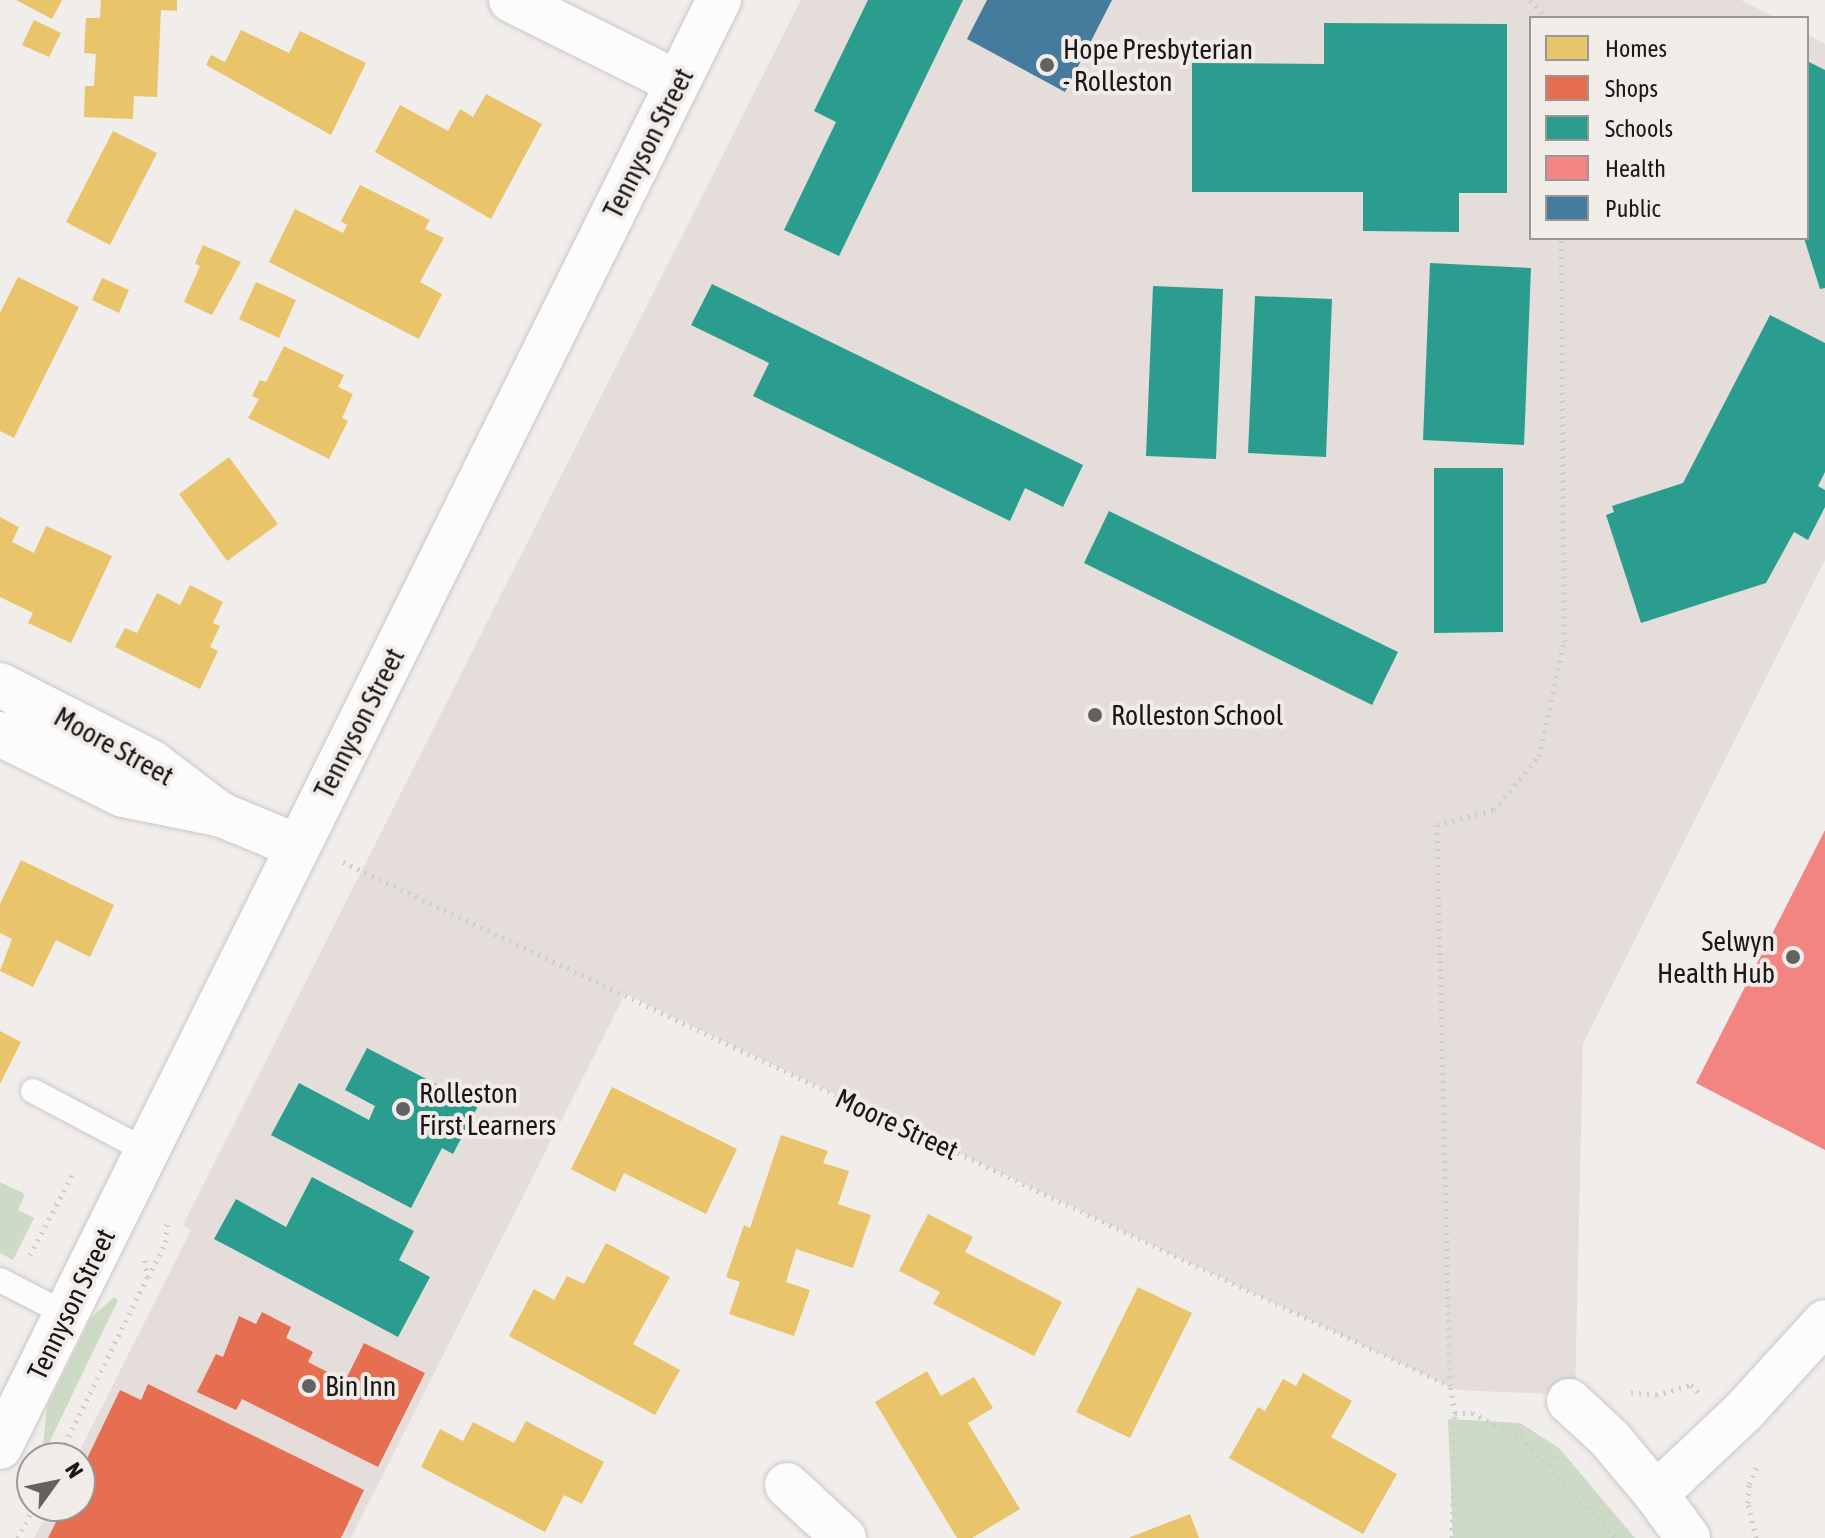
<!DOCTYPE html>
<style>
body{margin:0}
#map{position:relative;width:1825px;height:1538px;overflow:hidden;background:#f0edeb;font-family:"Asap Condensed",sans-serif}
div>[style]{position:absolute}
.built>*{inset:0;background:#e5ddd9}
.green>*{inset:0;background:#cddac6}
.homes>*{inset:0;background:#e9c46a}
.shops>*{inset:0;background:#e76f51}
.schools>*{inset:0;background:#2a9d8f}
.health>*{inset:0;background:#f28482}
.public>*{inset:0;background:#457b9d}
.path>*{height:5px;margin-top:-2.5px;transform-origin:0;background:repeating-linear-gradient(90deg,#cdcdcd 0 2px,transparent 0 8px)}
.roads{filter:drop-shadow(0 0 2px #cac7c6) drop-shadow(0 0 2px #cac7c6)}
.service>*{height:24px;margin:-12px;padding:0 12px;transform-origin:12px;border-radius:12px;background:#fdfcfc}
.minor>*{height:44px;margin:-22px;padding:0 22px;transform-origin:22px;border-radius:22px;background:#fdfcfc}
.tertiary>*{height:44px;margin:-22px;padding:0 22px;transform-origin:22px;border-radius:22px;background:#fdfcfc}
.dots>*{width:22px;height:22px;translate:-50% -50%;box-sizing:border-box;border:4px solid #f2ece9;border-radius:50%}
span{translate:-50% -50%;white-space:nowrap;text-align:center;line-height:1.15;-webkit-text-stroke:8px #f2ece9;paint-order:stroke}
.poi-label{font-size:28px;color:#191717}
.left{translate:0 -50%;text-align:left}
.right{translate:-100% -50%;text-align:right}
.street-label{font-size:28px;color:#191717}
.legend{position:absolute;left:1529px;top:16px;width:280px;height:224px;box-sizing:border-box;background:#f2ece9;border:2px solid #9b9795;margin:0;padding:10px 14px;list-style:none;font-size:24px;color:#191717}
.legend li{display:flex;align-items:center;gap:16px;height:40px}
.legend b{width:40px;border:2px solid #9b9795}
.north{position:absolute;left:16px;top:1442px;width:80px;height:80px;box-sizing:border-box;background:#f2ece9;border:2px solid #9b9795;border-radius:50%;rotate:57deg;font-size:22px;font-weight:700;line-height:32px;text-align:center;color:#191717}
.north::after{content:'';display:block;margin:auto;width:28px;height:36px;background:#646261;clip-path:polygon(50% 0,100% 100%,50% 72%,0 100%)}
</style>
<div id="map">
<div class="built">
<div style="clip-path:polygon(801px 0,1741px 0,1776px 18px,1531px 18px,1531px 238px,1807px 238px,1807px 34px,1825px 44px,1825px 560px,1583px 1044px,1575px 1395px,1457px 1390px,625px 994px,351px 1538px,34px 1538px,51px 1506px,80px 1506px,80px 1458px,76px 1458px,191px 1230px,183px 1225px)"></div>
</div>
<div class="green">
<div style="clip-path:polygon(0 1182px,25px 1194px,18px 1210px,34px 1218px,13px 1260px,0 1253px)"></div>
<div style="clip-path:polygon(114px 1297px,118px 1300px,47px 1447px,43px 1445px,47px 1407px,91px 1318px)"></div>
<div style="clip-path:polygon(1448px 1419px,1520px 1423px,1559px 1448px,1635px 1538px,1453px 1538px)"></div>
</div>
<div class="homes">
<div style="clip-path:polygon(16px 0,62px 0,52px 19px)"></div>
<div style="clip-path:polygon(101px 0,177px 0,177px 11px,161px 10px,157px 97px,134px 96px,133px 119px,84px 117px,85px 86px,94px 86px,96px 54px,84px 53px,86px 18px,100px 18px)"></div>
<div style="clip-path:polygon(34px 20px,61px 33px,49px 57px,22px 45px)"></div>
<div style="clip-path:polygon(241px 30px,289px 53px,300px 31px,366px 63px,331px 135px,206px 65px,211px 55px,225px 62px)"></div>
<div style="clip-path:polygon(486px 94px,542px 124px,491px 219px,375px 152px,400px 105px,448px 131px,460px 109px,473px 117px)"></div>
<div style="clip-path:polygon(113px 131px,157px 153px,110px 245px,66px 222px)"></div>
<div style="clip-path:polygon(360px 185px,430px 220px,425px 229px,444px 238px,420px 282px,442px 294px,419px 339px,269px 262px,295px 209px,343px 233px,347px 225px,341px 221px)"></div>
<div style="clip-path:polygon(203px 245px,241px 262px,212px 315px,184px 302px,200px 266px,195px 263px)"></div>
<div style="clip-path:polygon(18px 277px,79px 307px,14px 438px,0 431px,0 313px)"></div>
<div style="clip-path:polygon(102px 278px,129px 290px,119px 313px,92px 300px)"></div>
<div style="clip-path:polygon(256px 282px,296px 300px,279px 338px,239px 319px)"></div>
<div style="clip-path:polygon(284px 346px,344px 375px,338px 387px,353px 394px,342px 418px,348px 421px,329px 459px,248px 418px,259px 399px,252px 396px,260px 380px,266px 382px)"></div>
<div style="clip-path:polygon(229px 457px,278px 524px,227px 561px,179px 494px)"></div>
<div style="clip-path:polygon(0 517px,19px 527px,12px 542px,34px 553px,46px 526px,112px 556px,71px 643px,28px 623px,33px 613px,0 597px)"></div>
<div style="clip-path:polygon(190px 585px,223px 602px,213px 623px,220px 626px,210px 647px,218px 651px,200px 689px,115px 647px,125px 628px,137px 633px,157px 593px,180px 605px)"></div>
<div style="clip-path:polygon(21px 860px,114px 905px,90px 957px,56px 940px,33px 987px,0 971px,12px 939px,0 933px,0 904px)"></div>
<div style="clip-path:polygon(0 1031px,21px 1042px,0 1084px)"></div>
<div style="clip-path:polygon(612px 1087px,737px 1149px,706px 1214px,624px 1173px,615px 1192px,571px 1169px)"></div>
<div style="clip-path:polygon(781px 1135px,828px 1151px,823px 1163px,849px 1171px,838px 1204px,871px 1215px,853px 1268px,796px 1249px,786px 1282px,810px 1290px,794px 1336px,729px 1314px,740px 1282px,726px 1277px,744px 1225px,750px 1228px)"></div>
<div style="clip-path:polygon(928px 1214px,973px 1237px,965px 1252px,1062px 1302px,1034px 1356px,933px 1304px,940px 1292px,899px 1271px)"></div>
<div style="clip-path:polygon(606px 1243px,670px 1277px,633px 1344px,680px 1370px,655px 1415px,509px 1336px,534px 1289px,554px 1300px,567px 1276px,584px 1284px)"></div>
<div style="clip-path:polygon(1138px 1287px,1192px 1313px,1130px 1438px,1076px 1412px)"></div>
<div style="clip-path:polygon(927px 1371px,941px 1396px,974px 1377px,993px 1408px,968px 1423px,1020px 1509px,972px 1538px,957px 1538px,875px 1402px)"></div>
<div style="clip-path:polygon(1303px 1373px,1352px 1401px,1331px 1437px,1397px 1474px,1363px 1534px,1229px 1458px,1258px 1407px,1265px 1411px,1283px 1379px,1296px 1386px)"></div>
<div style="clip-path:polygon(526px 1421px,604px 1462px,582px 1504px,564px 1495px,545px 1532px,421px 1467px,440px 1429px,463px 1441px,473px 1422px,514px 1443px)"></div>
<div style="clip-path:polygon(1190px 1514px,1199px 1538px,1128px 1538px)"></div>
</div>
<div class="shops">
<div style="clip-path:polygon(262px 1312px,291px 1327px,286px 1338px,313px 1352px,308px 1362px,345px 1381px,364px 1343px,425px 1373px,378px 1467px,242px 1399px,236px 1410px,197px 1392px,216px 1354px,223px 1357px,239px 1316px,256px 1324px)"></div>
<div style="clip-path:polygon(148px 1384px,364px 1490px,341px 1538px,48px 1538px,64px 1506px,80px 1506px,80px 1473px,120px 1390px,141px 1400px)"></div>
</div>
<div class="schools">
<div style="clip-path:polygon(868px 0,963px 0,839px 256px,784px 230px,836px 122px,814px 111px)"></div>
<div style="clip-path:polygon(1324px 23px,1507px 24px,1507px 193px,1459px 193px,1459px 232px,1363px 231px,1363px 192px,1192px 192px,1192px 63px,1324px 64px)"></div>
<div style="clip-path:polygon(1807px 61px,1825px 70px,1825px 288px,1820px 289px,1804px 238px)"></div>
<div style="clip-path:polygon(1430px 263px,1531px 268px,1524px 445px,1423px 440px)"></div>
<div style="clip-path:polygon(712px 284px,1083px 465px,1063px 507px,1025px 488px,1010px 521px,753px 396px,769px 363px,691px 325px)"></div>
<div style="clip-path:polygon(1153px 286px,1223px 289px,1216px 459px,1146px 456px)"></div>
<div style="clip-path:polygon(1255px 296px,1332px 299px,1326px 457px,1248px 453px)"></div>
<div style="clip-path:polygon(1770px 315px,1825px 343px,1825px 472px,1818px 486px,1825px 490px,1825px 507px,1808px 540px,1794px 532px,1766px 583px,1641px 623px,1606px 515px,1614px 512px,1612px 506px,1683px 483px)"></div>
<div style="clip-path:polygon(1434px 468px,1503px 468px,1503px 632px,1434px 633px)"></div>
<div style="clip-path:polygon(1109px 511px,1398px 652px,1372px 705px,1084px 563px)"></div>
<div style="clip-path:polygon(367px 1048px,478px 1106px,453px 1154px,442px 1148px,411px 1208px,271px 1135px,299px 1083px,369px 1120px,375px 1106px,345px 1090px)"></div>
<div style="clip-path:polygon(312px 1177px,414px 1231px,399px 1260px,430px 1277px,398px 1337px,214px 1239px,236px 1199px,286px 1227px)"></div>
</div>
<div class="health">
<div style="clip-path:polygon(1825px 830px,1825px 1150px,1696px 1083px)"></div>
</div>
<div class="public">
<div style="clip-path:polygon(987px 0,1112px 0,1065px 92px,967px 39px)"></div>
</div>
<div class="path">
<div style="left:1530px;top:0;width:25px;rotate:47deg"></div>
<div style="left:343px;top:862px;width:1225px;rotate:25.33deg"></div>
<div style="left:30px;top:1255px;width:96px;rotate:-62.1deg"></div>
<div style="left:148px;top:1277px;width:39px;rotate:-63deg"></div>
<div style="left:166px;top:1242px;width:22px;rotate:-87deg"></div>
<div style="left:1631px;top:1392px;width:25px;rotate:7deg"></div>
<div style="left:1656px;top:1395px;width:36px;rotate:-16deg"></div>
<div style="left:1691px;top:1385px;width:11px;rotate:45deg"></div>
<div style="left:1455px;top:1413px;width:27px;rotate:-100deg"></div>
<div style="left:1450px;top:1386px;width:561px;rotate:-91.33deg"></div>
<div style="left:1437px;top:825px;width:59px;rotate:-14.7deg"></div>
<div style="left:1494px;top:810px;width:70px;rotate:-50.2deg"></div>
<div style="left:1539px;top:756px;width:117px;rotate:-77.6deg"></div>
<div style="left:1564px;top:642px;width:404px;rotate:-90.4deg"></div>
<div style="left:58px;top:1458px;width:201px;rotate:-63.7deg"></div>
<div style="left:147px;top:1278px;width:18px;rotate:-96deg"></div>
<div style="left:1549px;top:1464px;width:15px;rotate:-48deg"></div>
<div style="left:18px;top:1538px;width:36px;rotate:-63deg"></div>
<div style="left:1452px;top:1538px;width:125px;rotate:-88.6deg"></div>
<div style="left:1455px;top:1413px;width:17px"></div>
<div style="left:1472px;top:1413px;width:54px;rotate:26.6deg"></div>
<div style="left:1520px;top:1437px;width:139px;rotate:46.5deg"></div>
<div style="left:1756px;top:1538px;width:36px;rotate:-103deg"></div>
<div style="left:1748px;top:1503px;width:19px;rotate:-87deg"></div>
<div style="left:1749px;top:1484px;width:21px;rotate:-65deg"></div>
</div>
<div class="roads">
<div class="service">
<div style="left:33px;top:1091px;width:129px;rotate:27.8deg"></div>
<div style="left:0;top:1280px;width:74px;rotate:27.3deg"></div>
</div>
<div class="minor">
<div style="left:511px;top:0;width:186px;rotate:26.4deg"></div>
<div style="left:0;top:685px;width:169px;rotate:27deg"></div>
<div style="left:151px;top:762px;width:88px;rotate:37.1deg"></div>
<div style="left:0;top:734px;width:137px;rotate:26.4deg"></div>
<div style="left:123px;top:795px;width:101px;rotate:11.4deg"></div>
<div style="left:222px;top:815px;width:81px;rotate:22.5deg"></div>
<div style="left:1569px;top:1401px;width:54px;rotate:42.8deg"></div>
<div style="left:1609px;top:1438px;width:73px;rotate:50deg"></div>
<div style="left:787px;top:1485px;width:78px;rotate:42.9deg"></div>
<div style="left:1688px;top:1538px;width:54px;rotate:-126deg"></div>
<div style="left:1656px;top:1494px;width:121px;rotate:-43.3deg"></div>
<div style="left:1744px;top:1411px;width:120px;rotate:-47.7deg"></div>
</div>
<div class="tertiary">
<div style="left:0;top:1447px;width:1616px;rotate:-63.58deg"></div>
</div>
</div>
<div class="dots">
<div style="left:1047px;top:65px;background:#646261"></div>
<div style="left:1095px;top:715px;background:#646261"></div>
<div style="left:1793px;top:957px;background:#646261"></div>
<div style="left:403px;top:1109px;background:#646261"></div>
<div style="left:309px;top:1386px;background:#646261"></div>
</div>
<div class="poi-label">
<span class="left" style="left:1063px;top:65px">Hope Presbyterian<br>- Rolleston</span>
<span class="left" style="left:1111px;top:715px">Rolleston School</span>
<span class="right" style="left:1775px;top:957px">Selwyn<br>Health Hub</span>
<span class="left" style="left:419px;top:1109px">Rolleston<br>First Learners</span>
<span class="left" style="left:325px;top:1386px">Bin Inn</span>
</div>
<div class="street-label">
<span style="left:648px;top:143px;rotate:-63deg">Tennyson Street</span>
<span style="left:359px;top:723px;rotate:-63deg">Tennyson Street</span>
<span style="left:114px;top:746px;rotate:29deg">Moore Street</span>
<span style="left:897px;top:1124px;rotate:25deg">Moore Street</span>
<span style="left:71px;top:1304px;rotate:-64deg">Tennyson Street</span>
</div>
<ul class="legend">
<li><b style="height:22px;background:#e9c46a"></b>Homes</li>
<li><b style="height:22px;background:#e76f51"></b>Shops</li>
<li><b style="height:22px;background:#2a9d8f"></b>Schools</li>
<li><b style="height:22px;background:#f28482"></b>Health</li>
<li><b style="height:22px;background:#457b9d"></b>Public</li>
</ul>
<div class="north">N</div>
</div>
